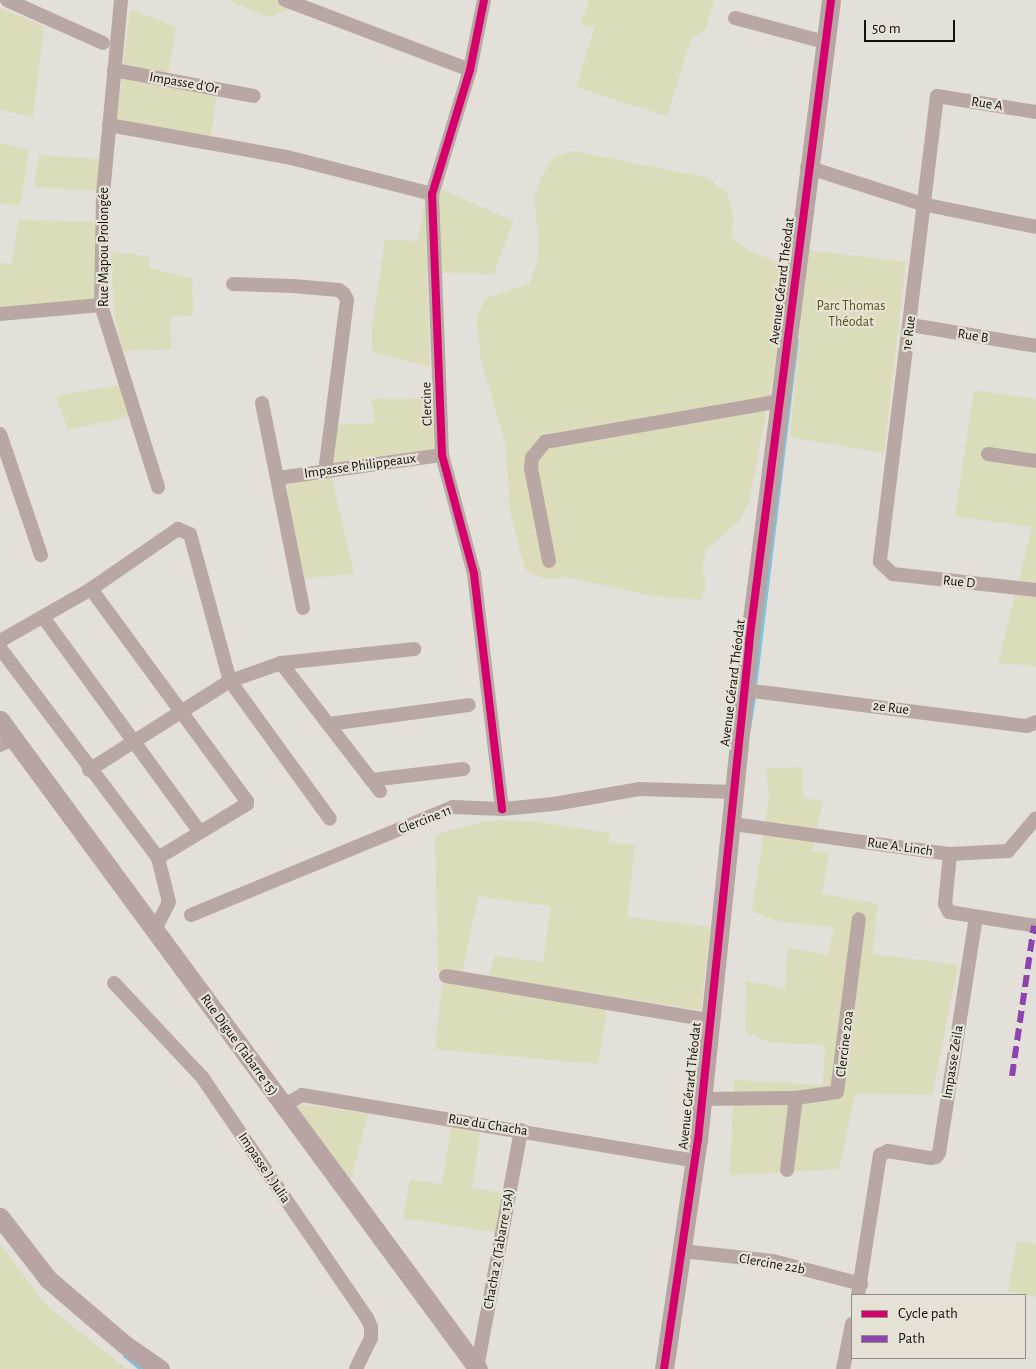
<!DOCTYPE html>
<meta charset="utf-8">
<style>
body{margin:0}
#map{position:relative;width:1036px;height:1369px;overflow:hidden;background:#e2e0d9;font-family:"Alegreya Sans",sans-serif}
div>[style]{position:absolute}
.green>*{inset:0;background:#dbdcb9}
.stream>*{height:4px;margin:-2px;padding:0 2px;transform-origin:2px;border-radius:2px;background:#7fc3dd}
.street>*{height:14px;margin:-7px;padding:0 7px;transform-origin:7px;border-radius:7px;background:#b9a7a3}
.secondary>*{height:19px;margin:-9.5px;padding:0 9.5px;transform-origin:9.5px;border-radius:9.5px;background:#b8a4a2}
.quiet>*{height:6px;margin-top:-3px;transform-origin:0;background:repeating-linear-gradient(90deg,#8e44ad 0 12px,transparent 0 18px)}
.cycleway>*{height:8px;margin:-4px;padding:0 4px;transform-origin:4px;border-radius:4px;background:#d6006c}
span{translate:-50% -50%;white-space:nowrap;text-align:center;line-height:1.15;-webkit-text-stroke:4.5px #e6e1d5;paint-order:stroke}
.street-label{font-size:14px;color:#11100b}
.park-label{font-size:14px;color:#57591c}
.legend{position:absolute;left:851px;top:1294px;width:175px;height:65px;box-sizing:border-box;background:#e6e1d5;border:1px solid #918d84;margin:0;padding:6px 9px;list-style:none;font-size:15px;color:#11100b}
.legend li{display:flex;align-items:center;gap:10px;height:25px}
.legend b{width:25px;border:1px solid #918d84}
.scale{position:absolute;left:864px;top:20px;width:91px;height:22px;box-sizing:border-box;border:2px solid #11100b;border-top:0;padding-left:6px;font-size:15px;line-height:18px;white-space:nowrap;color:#11100b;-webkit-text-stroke:4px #e6e1d5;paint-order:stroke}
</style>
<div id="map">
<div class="green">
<div style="clip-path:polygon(227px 0,296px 0,289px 9px,270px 17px)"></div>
<div style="clip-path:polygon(589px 0,714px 0,706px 29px,691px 39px,667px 116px,576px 87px,595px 27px,581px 24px)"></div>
<div style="clip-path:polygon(0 8px,44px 26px,33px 117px,0 110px)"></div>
<div style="clip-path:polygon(130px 9px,176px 27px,168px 73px,218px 85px,211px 136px,117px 120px)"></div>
<div style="clip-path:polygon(0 143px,29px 149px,20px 206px,0 203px)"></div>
<div style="clip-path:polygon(573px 151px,708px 178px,727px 193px,733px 215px,732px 237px,750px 252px,785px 264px,779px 347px,749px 502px,739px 521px,706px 550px,702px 571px,706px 584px,701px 600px,652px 596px,567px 577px,546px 579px,527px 571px,520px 552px,510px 510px,506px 446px,481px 360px,476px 318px,485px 299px,529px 284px,537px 264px,539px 242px,534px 198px,541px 178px,552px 158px)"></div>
<div style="clip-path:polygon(39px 155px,99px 159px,97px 191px,34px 187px)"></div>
<div style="clip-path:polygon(443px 190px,513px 221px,494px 274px,427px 272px,430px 367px,372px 351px,372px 326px,385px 240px,418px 241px,424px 205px)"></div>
<div style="clip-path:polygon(18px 220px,97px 222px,97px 303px,0 310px,0 263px,12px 264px)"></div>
<div style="clip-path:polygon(807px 250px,906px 262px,884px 453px,790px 437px)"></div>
<div style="clip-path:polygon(111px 251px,149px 257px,149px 268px,192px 278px,193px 315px,170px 317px,171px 349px,123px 351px,114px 314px)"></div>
<div style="clip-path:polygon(121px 385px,131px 416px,68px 430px,56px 396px)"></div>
<div style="clip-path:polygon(974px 390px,1036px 399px,1036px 666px,998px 663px,1032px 527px,955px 516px)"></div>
<div style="clip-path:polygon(438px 398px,433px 452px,333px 465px,336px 425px,375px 423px,372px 399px)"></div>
<div style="clip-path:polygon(331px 474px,354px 574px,303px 578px,284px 483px)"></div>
<div style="clip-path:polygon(803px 767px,803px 797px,823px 802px,812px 851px,829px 853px,822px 894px,878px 904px,872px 954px,958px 965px,932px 1095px,855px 1094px,839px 1169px,730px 1175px,734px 1080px,823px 1085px,825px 1045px,770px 1042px,745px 1032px,746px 981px,785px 989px,788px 948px,828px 955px,834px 927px,777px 921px,752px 911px,769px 798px,766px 769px)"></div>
<div style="clip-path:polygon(500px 820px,537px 822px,609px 833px,609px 843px,635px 844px,627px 917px,710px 927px,701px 1010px,488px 977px,495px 956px,543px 962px,551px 906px,478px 896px,462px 973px,438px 972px,435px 835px,478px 823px)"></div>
<div style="clip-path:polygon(442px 983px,607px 1008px,598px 1064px,435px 1049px)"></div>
<div style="clip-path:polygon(301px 1104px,368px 1114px,350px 1183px,296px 1111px)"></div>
<div style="clip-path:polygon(451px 1127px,480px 1133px,472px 1188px,502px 1193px,495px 1232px,403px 1218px,410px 1180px,442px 1184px)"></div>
<div style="clip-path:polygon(1017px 1241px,1036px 1244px,1036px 1297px,1008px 1291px)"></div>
<div style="clip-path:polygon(0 1244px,47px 1306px,127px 1369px,0 1369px)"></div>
</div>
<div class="stream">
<div style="left:755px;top:686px;width:348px;rotate:-83.1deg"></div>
<div style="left:749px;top:729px;width:33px;rotate:-81deg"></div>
<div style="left:125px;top:1356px;width:21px;rotate:39deg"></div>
</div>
<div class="street">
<div style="left:7px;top:0;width:105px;rotate:24.1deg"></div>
<div style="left:121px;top:0;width:194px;rotate:95.3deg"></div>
<div style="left:103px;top:193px;width:112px;rotate:91deg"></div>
<div style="left:101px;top:305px;width:191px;rotate:72.6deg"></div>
<div style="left:285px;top:0;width:198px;rotate:20.7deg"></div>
<div style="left:484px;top:0;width:71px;rotate:101.3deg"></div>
<div style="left:470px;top:70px;width:130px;rotate:107deg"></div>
<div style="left:432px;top:194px;width:261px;rotate:87.8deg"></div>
<div style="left:442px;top:455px;width:123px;rotate:74.9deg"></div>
<div style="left:474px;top:574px;width:237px;rotate:83.2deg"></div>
<div style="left:735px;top:18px;width:93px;rotate:14.9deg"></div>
<div style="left:114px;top:70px;width:142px;rotate:10.5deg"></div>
<div style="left:1036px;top:112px;width:100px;rotate:-170.8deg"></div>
<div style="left:937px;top:96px;width:469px;rotate:97deg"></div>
<div style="left:880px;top:562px;width:18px;rotate:43deg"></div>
<div style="left:893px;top:574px;width:144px;rotate:6.4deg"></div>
<div style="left:109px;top:125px;width:181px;rotate:10.2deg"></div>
<div style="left:287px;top:157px;width:150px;rotate:14.3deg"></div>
<div style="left:807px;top:167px;width:121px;rotate:17.8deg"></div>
<div style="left:922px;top:204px;width:116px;rotate:11.4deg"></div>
<div style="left:233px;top:284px;width:60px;rotate:1.9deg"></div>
<div style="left:293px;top:286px;width:46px;rotate:5deg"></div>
<div style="left:339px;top:290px;width:6px;rotate:39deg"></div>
<div style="left:344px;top:294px;width:7px;rotate:63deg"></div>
<div style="left:347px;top:300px;width:172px;rotate:97.3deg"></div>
<div style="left:0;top:314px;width:101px;rotate:-5.1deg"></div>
<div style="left:911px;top:325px;width:127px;rotate:9.5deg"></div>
<div style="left:262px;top:403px;width:209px;rotate:78.7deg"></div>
<div style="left:0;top:434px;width:128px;rotate:71.3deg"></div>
<div style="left:988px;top:454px;width:49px;rotate:8.3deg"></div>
<div style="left:278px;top:478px;width:166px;rotate:-8deg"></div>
<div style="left:549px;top:561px;width:95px;rotate:-101deg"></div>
<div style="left:531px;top:468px;width:10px;rotate:-84deg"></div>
<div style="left:532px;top:458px;width:21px;rotate:-51deg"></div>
<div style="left:545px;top:442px;width:240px;rotate:-9.9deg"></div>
<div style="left:91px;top:589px;width:106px;rotate:-34.6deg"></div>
<div style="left:178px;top:529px;width:13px;rotate:23deg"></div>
<div style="left:190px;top:534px;width:152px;rotate:74.8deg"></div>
<div style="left:230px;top:681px;width:170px;rotate:54.1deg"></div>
<div style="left:43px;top:617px;width:266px;rotate:53.9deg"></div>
<div style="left:0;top:641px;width:105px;rotate:-29.7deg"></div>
<div style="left:91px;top:589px;width:263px;rotate:53.7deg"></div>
<div style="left:247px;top:801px;width:3px;rotate:90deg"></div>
<div style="left:247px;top:804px;width:104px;rotate:148.8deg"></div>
<div style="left:0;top:648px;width:263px;rotate:53deg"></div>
<div style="left:158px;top:858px;width:45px;rotate:76deg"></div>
<div style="left:169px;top:902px;width:31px;rotate:117deg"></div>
<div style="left:281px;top:663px;width:162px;rotate:52.3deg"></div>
<div style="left:745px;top:690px;width:284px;rotate:7.3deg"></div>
<div style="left:1027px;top:726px;width:10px;rotate:-24deg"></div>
<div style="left:329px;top:724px;width:141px;rotate:-7.7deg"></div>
<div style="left:0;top:745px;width:14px;rotate:-25deg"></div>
<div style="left:89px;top:770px;width:167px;rotate:-32.3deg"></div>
<div style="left:230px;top:681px;width:54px;rotate:-19.4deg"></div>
<div style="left:281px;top:663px;width:134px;rotate:-6deg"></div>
<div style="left:371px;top:780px;width:93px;rotate:-6.8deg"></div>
<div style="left:733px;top:824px;width:219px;rotate:7.9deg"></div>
<div style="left:950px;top:854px;width:50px;rotate:95.7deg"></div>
<div style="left:945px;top:904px;width:9px;rotate:63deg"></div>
<div style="left:949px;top:912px;width:88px;rotate:9.1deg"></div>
<div style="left:950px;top:854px;width:58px;rotate:-3deg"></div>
<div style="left:1008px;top:851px;width:43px;rotate:-49.7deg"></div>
<div style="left:191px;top:915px;width:283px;rotate:-22.4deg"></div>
<div style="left:453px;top:807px;width:49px;rotate:2.3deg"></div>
<div style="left:502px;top:809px;width:52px;rotate:-5.5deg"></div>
<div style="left:554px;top:804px;width:86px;rotate:-10deg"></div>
<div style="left:639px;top:789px;width:95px;rotate:1.8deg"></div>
<div style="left:446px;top:976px;width:267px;rotate:9.5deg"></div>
<div style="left:114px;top:983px;width:129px;rotate:46.9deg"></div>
<div style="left:202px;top:1077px;width:292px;rotate:55.6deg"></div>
<div style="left:367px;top:1318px;width:10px;rotate:66deg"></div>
<div style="left:371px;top:1327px;width:11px;rotate:90deg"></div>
<div style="left:371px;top:1338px;width:34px;rotate:116deg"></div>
<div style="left:702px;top:1099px;width:94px;rotate:-0.6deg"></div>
<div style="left:796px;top:1098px;width:41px;rotate:-8.3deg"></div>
<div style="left:837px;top:1092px;width:174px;rotate:-82.8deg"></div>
<div style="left:283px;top:1106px;width:22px;rotate:-30deg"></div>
<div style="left:302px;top:1095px;width:399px;rotate:9.5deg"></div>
<div style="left:787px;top:1170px;width:73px;rotate:-82.9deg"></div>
<div style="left:682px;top:1251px;width:92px;rotate:6.3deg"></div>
<div style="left:773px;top:1261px;width:91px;rotate:14.6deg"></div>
<div style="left:858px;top:1295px;width:142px;rotate:-81.1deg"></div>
<div style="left:880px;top:1155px;width:9px;rotate:-27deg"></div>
<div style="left:888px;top:1151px;width:43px;rotate:9.5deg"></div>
<div style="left:930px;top:1158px;width:6px;rotate:-9deg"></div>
<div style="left:936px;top:1157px;width:5px;rotate:-53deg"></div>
<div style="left:939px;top:1153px;width:238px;rotate:-81.1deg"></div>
<div style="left:477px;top:1368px;width:242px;rotate:-79.5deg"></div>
<div style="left:843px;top:1369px;width:46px;rotate:-78.7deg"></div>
</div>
<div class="secondary">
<div style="left:0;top:720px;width:806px;rotate:53.63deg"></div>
<div style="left:0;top:1217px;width:78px;rotate:52.3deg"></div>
<div style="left:48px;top:1279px;width:100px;rotate:40.5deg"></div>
<div style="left:124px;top:1344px;width:44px;rotate:34.8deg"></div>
<div style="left:664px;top:1369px;width:232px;rotate:-81.6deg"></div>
<div style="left:698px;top:1140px;width:500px;rotate:-84.1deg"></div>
<div style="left:749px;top:643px;width:648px;rotate:-82.73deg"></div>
</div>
<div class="quiet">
<div style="left:1012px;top:1076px;width:152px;rotate:-81.7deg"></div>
</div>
<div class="cycleway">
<div style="left:484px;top:0;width:71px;rotate:101.3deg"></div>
<div style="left:470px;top:70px;width:130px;rotate:107deg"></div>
<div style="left:432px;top:194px;width:261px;rotate:87.8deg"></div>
<div style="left:442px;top:455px;width:123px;rotate:74.9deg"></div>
<div style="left:474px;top:574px;width:237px;rotate:83.2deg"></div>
<div style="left:664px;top:1369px;width:232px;rotate:-81.6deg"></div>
<div style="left:698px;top:1140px;width:500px;rotate:-84.1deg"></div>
<div style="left:749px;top:643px;width:648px;rotate:-82.73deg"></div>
</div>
<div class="street-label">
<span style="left:184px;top:83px;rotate:10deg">Impasse d'Or</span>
<span style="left:987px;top:104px;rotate:9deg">Rue A</span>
<span style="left:104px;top:247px;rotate:-90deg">Rue Mapou Prolongée</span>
<span style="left:782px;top:281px;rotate:-83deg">Avenue Gérard Théodat</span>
<span style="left:909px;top:333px;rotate:-83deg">1e Rue</span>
<span style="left:973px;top:336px;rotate:9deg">Rue B</span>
<span style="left:427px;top:404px;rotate:-92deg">Clercine</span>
<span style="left:360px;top:466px;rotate:-8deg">Impasse Philippeaux</span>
<span style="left:959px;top:582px;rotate:6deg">Rue D</span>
<span style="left:733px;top:683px;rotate:-83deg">Avenue Gérard Théodat</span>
<span style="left:891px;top:708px;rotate:7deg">2e Rue</span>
<span style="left:425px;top:820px;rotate:-21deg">Clercine 11</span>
<span style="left:900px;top:847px;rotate:8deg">Rue A. Linch</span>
<span style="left:845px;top:1044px;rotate:-83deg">Clercine 20a</span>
<span style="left:239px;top:1045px;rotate:54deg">Rue Digue (Tabarre 15)</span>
<span style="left:953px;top:1062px;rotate:-81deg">Impasse Zeila</span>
<span style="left:690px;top:1086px;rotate:-84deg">Avenue Gérard Théodat</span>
<span style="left:488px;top:1125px;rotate:9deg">Rue du Chacha</span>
<span style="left:264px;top:1168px;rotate:56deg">Impasse J. Julia</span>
<span style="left:499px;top:1249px;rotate:-80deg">Chacha 2 (Tabarre 15A)</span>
<span style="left:772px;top:1264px;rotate:10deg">Clercine 22b</span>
</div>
<div class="park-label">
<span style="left:851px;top:314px">Parc Thomas<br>Théodat</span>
</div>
<ul class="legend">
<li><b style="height:6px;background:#d6006c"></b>Cycle path</li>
<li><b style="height:6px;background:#8e44ad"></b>Path</li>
</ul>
<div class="scale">50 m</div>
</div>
